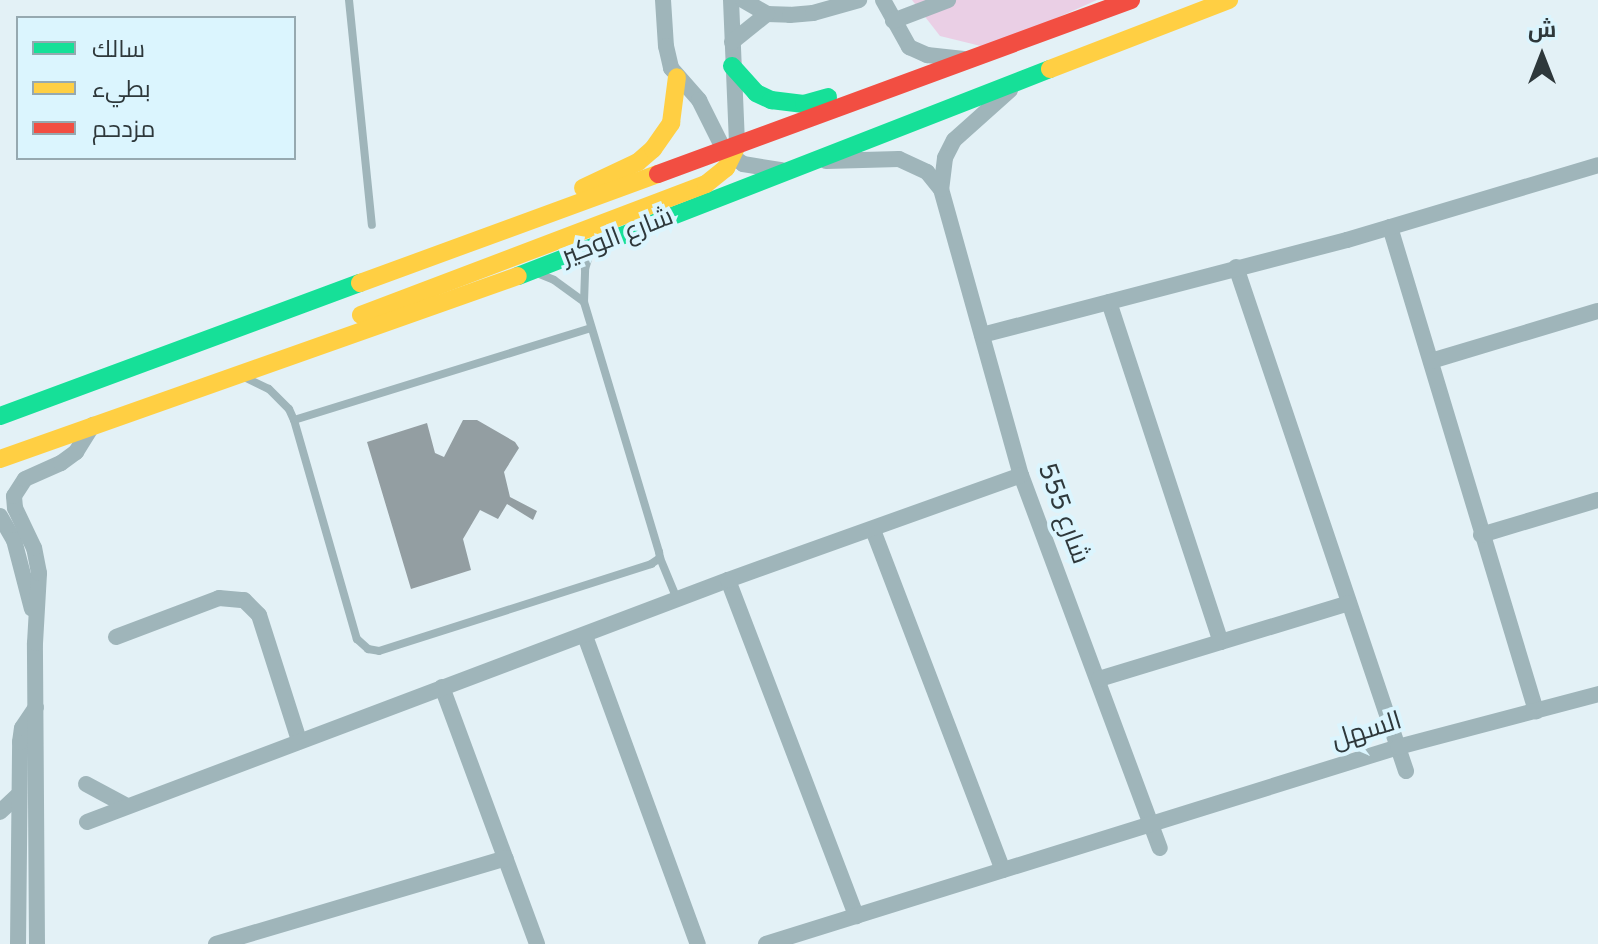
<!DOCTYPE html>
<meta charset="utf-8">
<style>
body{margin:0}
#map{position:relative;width:1598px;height:944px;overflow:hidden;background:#e3f1f6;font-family:Overpass,Cairo,sans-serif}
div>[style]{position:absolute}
.green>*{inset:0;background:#eacfe5}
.building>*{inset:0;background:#939ea2}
.lane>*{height:8px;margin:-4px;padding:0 4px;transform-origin:4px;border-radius:4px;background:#9fb5ba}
.street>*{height:16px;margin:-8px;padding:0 8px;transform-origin:8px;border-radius:8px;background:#9fb5ba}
.fast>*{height:18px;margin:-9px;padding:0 9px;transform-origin:9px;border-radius:9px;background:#16e098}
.slow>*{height:18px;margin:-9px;padding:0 9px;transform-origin:9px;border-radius:9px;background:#ffcf43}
.jam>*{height:18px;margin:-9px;padding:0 9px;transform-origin:9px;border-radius:9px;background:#f24e42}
span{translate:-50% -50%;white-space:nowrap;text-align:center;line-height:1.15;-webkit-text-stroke:8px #dbf5fe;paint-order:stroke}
.street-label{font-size:26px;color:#2e383b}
.legend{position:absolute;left:16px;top:16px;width:280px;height:144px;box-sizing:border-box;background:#dbf5fe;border:2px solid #96a9b0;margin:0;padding:10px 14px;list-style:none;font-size:24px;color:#2e383b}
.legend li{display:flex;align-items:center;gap:16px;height:40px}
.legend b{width:40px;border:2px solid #96a9b0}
.north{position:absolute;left:1502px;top:16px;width:80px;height:80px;-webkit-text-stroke:6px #dbf5fe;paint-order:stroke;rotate:0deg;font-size:22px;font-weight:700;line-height:32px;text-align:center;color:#2e383b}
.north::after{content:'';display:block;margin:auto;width:28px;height:36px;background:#2e383b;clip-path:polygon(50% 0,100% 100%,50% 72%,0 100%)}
</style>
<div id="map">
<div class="green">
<div style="clip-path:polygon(912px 0,1097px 0,989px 48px,940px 36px)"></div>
</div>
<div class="building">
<div style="clip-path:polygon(463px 420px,477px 420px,515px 442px,519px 448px,504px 472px,510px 497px,537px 511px,533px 520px,507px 504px,498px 519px,480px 510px,463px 539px,471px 570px,411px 589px,367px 442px,427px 423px,435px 453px,444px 457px)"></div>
</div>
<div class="lane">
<div style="left:349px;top:0;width:226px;rotate:84.2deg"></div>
<div style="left:537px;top:273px;width:18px;rotate:22deg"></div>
<div style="left:554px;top:280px;width:37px;rotate:36deg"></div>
<div style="left:246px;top:378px;width:25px;rotate:26deg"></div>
<div style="left:269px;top:389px;width:28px;rotate:45deg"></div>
<div style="left:289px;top:409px;width:12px;rotate:66deg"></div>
<div style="left:294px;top:420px;width:228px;rotate:74deg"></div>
<div style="left:357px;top:639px;width:15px;rotate:42deg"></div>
<div style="left:368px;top:649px;width:11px;rotate:10deg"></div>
<div style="left:379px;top:651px;width:286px;rotate:-17.7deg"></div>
<div style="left:651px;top:564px;width:11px;rotate:-34deg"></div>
<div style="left:660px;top:558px;width:6px;rotate:-99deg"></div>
<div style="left:659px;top:552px;width:261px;rotate:-106.7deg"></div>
<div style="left:584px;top:302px;width:33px;rotate:-88deg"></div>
<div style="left:585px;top:269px;width:17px;rotate:-73deg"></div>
<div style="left:294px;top:420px;width:311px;rotate:-17.2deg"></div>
<div style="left:660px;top:558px;width:44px;rotate:67.5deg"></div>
</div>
<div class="street">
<div style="left:663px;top:0;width:46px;rotate:86.3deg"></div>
<div style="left:666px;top:46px;width:23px;rotate:77deg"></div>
<div style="left:671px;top:68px;width:43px;rotate:48.8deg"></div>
<div style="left:699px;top:100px;width:56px;rotate:63.4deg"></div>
<div style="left:724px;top:150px;width:24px;rotate:36deg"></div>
<div style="left:743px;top:164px;width:39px;rotate:9deg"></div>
<div style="left:731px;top:0;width:145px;rotate:87.6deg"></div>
<div style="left:743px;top:0;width:28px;rotate:30deg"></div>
<div style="left:767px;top:14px;width:23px;rotate:2deg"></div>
<div style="left:790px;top:15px;width:23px;rotate:-5deg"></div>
<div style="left:813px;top:13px;width:48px;rotate:-15.8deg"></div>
<div style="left:883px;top:0;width:54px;rotate:61deg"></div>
<div style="left:909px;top:47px;width:20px;rotate:24deg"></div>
<div style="left:927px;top:55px;width:37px;rotate:6deg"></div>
<div style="left:893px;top:21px;width:59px;rotate:-20.9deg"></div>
<div style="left:732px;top:42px;width:45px;rotate:-38.7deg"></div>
<div style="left:1010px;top:90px;width:75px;rotate:138.2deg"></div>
<div style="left:954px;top:140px;width:20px;rotate:117deg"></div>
<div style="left:945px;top:158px;width:31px;rotate:97deg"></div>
<div style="left:941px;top:189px;width:297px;rotate:74.4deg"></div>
<div style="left:1021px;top:475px;width:398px;rotate:69.6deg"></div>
<div style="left:826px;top:161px;width:73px;rotate:-1.6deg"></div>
<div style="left:899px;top:159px;width:31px;rotate:25deg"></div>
<div style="left:927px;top:172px;width:22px;rotate:51deg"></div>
<div style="left:1390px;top:227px;width:506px;rotate:73.21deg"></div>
<div style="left:1236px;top:267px;width:532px;rotate:71.36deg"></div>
<div style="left:1109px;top:302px;width:358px;rotate:71.8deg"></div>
<div style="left:982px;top:335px;width:377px;rotate:-14.6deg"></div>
<div style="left:1347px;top:240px;width:262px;rotate:-16.6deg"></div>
<div style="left:1431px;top:361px;width:174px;rotate:-16.7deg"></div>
<div style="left:0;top:516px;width:28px;rotate:60deg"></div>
<div style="left:14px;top:540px;width:71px;rotate:75.4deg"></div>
<div style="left:873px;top:530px;width:364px;rotate:69.1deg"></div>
<div style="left:1481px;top:535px;width:122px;rotate:-16.7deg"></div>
<div style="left:728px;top:580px;width:360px;rotate:69.1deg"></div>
<div style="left:585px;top:636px;width:328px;rotate:69.9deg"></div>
<div style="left:116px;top:637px;width:110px;rotate:-20.7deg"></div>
<div style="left:219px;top:598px;width:25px;rotate:5deg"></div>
<div style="left:244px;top:600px;width:21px;rotate:45deg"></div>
<div style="left:259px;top:615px;width:131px;rotate:72.3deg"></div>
<div style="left:1099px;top:679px;width:261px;rotate:-16.9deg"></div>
<div style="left:442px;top:687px;width:274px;rotate:69.7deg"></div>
<div style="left:86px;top:784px;width:44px;rotate:28.3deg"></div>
<div style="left:0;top:812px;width:25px;rotate:-43deg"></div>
<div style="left:87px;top:822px;width:685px;rotate:-20.68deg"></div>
<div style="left:728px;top:580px;width:311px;rotate:-19.7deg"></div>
<div style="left:18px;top:944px;width:202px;rotate:-89.4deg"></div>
<div style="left:20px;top:742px;width:14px;rotate:-82deg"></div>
<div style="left:22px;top:728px;width:25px;rotate:-56deg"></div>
<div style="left:37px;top:944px;width:301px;rotate:-90.4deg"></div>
<div style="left:35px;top:643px;width:70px;rotate:-86.7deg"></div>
<div style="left:39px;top:573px;width:25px;rotate:-101deg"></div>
<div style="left:34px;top:548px;width:44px;rotate:-115.4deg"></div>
<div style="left:15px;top:508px;width:12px;rotate:-95deg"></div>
<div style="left:14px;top:496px;width:20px;rotate:-57deg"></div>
<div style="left:25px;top:479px;width:39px;rotate:-24deg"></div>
<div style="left:61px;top:463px;width:19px;rotate:-36deg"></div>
<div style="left:76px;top:452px;width:32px;rotate:-58deg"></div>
<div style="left:216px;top:944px;width:302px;rotate:-16.5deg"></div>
<div style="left:766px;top:944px;width:662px;rotate:-17.31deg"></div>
<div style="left:1398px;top:747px;width:207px;rotate:-14.8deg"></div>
</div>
<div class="fast">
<div style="left:732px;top:66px;width:36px;rotate:48deg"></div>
<div style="left:756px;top:93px;width:17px;rotate:25deg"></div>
<div style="left:771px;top:100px;width:33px;rotate:7deg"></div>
<div style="left:804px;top:104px;width:25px;rotate:-16deg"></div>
<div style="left:518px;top:276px;width:571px;rotate:-21.26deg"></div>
<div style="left:0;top:416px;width:384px;rotate:-20.3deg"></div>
</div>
<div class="slow">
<div style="left:1050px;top:69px;width:192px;rotate:-21.1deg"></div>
<div style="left:583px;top:188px;width:61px;rotate:-25.3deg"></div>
<div style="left:638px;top:162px;width:20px;rotate:-41deg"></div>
<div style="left:653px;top:149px;width:32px;rotate:-55deg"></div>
<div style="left:671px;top:123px;width:46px;rotate:-82.6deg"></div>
<div style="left:360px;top:283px;width:317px;rotate:-20.1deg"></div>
<div style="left:361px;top:315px;width:369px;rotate:-20.8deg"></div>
<div style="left:706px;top:184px;width:26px;rotate:-39deg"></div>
<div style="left:726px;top:168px;width:25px;rotate:-64deg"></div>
<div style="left:0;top:459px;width:549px;rotate:-19.46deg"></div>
</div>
<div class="jam">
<div style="left:658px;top:174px;width:504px;rotate:-20.2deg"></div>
</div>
<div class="street-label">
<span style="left:618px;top:238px;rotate:-21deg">شارع الوكير</span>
<span style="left:1062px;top:514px;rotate:70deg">شارع 555</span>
<span style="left:1367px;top:732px;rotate:-17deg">السهل</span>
</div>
<ul class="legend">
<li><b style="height:10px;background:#16e098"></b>سالك</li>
<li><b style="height:10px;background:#ffcf43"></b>بطيء</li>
<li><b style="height:10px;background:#f24e42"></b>مزدحم</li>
</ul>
<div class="north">ش</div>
</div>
